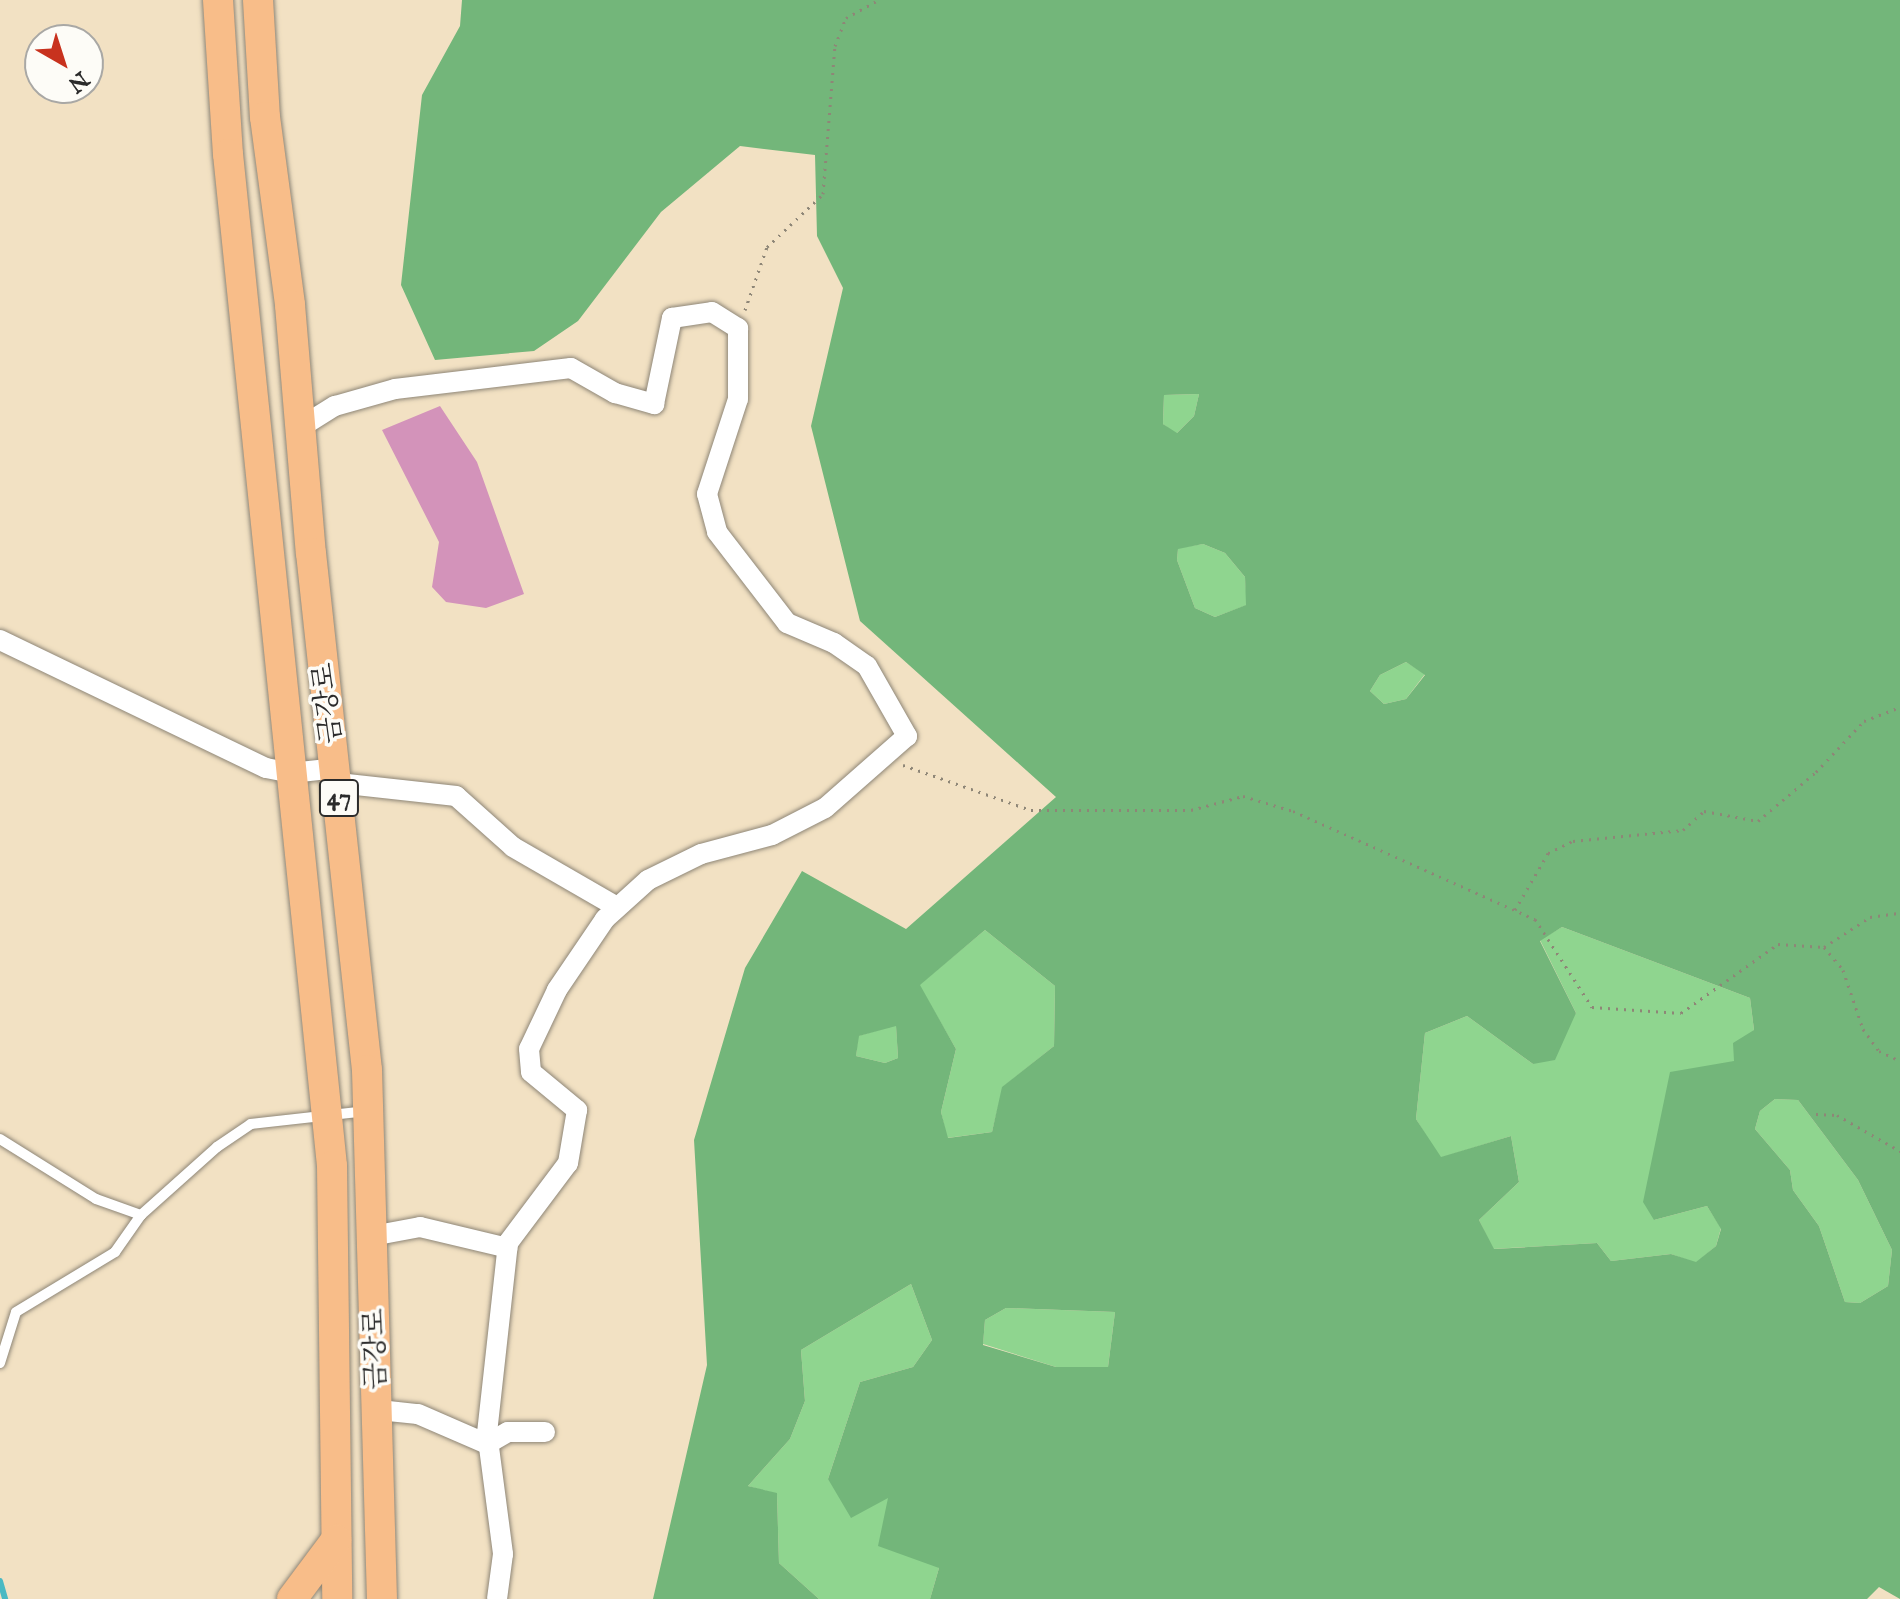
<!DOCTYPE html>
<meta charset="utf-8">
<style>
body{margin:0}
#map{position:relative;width:1900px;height:1599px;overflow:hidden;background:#f2e1c3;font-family:"IM FELL English","Noto Serif KR",serif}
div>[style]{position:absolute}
.green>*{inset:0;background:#8fd58f}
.forest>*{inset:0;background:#73b67a}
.stream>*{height:6px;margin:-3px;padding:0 3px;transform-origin:3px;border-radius:3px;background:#4ab9c3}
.building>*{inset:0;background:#d393ba}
.path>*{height:3px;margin-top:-1.5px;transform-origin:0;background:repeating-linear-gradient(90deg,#8e8677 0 2px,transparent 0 8px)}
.roads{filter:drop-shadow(0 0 2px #8e8677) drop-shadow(0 0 2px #8e8677)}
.service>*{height:10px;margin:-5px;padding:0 5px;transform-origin:5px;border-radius:5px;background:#fff}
.minor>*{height:20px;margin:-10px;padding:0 10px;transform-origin:10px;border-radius:10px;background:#fff}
.primary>*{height:30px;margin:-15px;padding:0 15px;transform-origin:15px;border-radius:15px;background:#f8bd89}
span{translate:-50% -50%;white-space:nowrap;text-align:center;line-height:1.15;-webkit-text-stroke:7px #fdfcf7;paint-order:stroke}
.shield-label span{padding:2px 6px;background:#fdfcf7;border:2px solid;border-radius:6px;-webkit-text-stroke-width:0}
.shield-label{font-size:26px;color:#2b2b2b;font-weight:700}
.street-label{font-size:28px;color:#2b2b2b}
.north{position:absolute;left:24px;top:24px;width:80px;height:80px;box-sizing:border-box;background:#fdfcf7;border:2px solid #a9a8a5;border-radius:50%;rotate:141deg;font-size:22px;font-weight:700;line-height:32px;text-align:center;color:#2b2b2b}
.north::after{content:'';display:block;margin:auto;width:28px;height:36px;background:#c8321e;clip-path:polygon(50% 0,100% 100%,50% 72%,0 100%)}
</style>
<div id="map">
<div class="green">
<div style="clip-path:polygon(1199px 394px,1194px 416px,1176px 434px,1163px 424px,1164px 395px)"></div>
<div style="clip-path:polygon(1203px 544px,1225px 553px,1245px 577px,1247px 605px,1215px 617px,1195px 608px,1177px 560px,1178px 548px)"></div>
<div style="clip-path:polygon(1406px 662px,1425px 674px,1406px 699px,1384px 704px,1370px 691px,1380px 675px)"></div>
<div style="clip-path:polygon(1562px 927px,1750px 998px,1754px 1030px,1654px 1220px,1707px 1206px,1721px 1228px,1716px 1246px,1696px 1263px,1671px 1254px,1611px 1261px,1597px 1243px,1493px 1249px,1479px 1220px,1519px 1182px,1511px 1136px,1440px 1158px,1416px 1119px,1425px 1033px,1467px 1016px,1533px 1064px,1576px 1013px,1540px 940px)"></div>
<div style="clip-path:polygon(985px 930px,1055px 986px,1054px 1046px,1003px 1087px,992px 1132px,947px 1138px,941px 1112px,956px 1049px,919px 985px)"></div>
<div style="clip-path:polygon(896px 1025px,898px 1058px,885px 1063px,856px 1056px,858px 1036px)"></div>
<div style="clip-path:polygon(1775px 1099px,1798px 1100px,1858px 1180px,1892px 1250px,1888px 1286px,1860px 1303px,1845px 1302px,1819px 1226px,1793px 1190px,1790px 1170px,1755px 1129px,1760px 1111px)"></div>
<div style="clip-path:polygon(911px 1284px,932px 1340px,913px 1367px,860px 1382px,828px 1479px,889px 1497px,939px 1568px,930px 1599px,819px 1599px,779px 1563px,777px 1494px,748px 1486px,790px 1439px,805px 1401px,801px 1350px)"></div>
<div style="clip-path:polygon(1006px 1308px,1115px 1312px,1108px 1367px,1056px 1367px,983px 1344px,985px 1320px)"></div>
</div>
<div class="forest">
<div style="clip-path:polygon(evenodd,462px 0,1900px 0,1900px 1599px,1879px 1587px,1867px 1599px,930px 1599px,939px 1568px,878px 1546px,888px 1498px,851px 1518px,828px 1479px,860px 1382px,913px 1367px,932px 1340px,911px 1284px,801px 1350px,805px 1401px,790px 1439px,748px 1486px,777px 1493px,779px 1563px,819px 1599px,653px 1599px,707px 1365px,694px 1140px,745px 968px,802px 871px,906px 929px,1056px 797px,860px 621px,811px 426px,843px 288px,817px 236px,815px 155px,740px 146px,661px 212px,578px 321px,534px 351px,435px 360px,401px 285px,422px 95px,460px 26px,462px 0,1199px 394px,1194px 416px,1177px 433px,1163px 424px,1164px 395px,1199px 394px,462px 0,1203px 544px,1225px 553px,1245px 577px,1246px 605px,1215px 617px,1195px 608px,1177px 560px,1178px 549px,1203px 544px,462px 0,1406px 662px,1425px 675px,1406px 699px,1384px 704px,1370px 691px,1380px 675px,1406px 662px,462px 0,1562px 927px,1750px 998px,1754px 1030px,1733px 1043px,1734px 1061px,1670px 1072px,1643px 1202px,1654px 1220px,1707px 1206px,1721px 1229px,1716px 1246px,1696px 1262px,1671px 1254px,1611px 1261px,1597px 1243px,1494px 1249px,1479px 1220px,1519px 1182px,1511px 1136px,1441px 1157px,1416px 1119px,1425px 1033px,1467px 1016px,1533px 1064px,1555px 1060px,1576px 1013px,1540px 941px,1562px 927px,462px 0,985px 930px,1055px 986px,1054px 1046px,1002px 1087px,992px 1132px,948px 1138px,941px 1112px,956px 1049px,920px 985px,985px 930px,462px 0,896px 1026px,898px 1058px,885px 1063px,856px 1056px,859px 1036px,896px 1026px,462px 0,1775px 1099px,1798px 1100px,1858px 1180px,1892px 1250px,1888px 1286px,1860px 1303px,1845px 1302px,1819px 1226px,1793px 1190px,1790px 1170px,1755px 1129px,1760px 1111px,1775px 1099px,462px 0,1006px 1308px,1115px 1312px,1108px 1367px,1056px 1367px,983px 1345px,985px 1320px,1006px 1308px)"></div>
</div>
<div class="stream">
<div style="left:0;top:1581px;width:19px;rotate:74deg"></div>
</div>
<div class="building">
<div style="clip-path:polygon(440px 406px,477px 462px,524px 594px,486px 608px,446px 602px,432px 587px,439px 542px,382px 430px)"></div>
</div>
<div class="path">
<div style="left:745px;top:310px;width:67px;rotate:-70.8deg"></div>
<div style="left:767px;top:247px;width:77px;rotate:-43.4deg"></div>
<div style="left:823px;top:194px;width:148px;rotate:-85.4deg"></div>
<div style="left:835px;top:46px;width:30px;rotate:-69deg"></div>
<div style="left:846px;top:18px;width:37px;rotate:-29deg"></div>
<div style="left:903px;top:765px;width:136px;rotate:19.4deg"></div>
<div style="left:1031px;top:810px;width:160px"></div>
<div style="left:1191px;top:810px;width:54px;rotate:-15.1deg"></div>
<div style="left:1243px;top:796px;width:52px;rotate:16.7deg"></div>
<div style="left:1293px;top:811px;width:265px;rotate:24.1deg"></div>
<div style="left:1535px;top:919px;width:105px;rotate:57.1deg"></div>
<div style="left:1592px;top:1007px;width:89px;rotate:3.9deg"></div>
<div style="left:1681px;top:1013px;width:119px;rotate:-35.4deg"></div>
<div style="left:1778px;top:944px;width:46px;rotate:3.7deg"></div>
<div style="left:1824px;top:947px;width:55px;rotate:-33.1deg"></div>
<div style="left:1870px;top:917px;width:30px;rotate:-8deg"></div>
<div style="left:1515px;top:910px;width:66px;rotate:-59.9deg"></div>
<div style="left:1548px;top:853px;width:28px;rotate:-26deg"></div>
<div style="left:1573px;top:841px;width:111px;rotate:-5.7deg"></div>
<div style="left:1683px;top:830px;width:28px;rotate:-42deg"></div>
<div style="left:1704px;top:811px;width:55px;rotate:10.5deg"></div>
<div style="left:1758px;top:821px;width:76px;rotate:-40.2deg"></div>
<div style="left:1816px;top:772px;width:70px;rotate:-46.7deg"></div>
<div style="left:1864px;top:721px;width:39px;rotate:-21deg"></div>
<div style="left:1824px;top:947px;width:30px;rotate:50deg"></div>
<div style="left:1843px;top:970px;width:62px;rotate:71.3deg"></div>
<div style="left:1863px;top:1029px;width:27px;rotate:54deg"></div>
<div style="left:1879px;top:1051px;width:23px;rotate:25deg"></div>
<div style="left:1816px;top:1114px;width:21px;rotate:3deg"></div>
<div style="left:1837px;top:1115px;width:73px;rotate:29.7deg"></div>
</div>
<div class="roads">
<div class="service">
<div style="left:0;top:1139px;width:113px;rotate:32deg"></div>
<div style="left:96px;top:1199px;width:48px;rotate:19.6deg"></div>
<div style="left:0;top:1363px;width:53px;rotate:-72.6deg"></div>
<div style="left:16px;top:1312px;width:116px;rotate:-31.2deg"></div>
<div style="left:115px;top:1252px;width:45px;rotate:-54.9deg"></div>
<div style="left:141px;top:1215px;width:102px;rotate:-41.8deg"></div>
<div style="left:217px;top:1147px;width:41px;rotate:-34.1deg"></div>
<div style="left:251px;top:1124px;width:116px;rotate:-6.4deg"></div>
</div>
<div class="minor">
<div style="left:301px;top:427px;width:40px;rotate:-32deg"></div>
<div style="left:335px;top:406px;width:62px;rotate:-15.8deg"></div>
<div style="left:395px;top:389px;width:177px;rotate:-6.8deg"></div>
<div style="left:571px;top:368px;width:51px;rotate:29.6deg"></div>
<div style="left:615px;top:393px;width:41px;rotate:15.8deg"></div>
<div style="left:654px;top:404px;width:88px;rotate:-78.2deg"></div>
<div style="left:672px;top:318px;width:40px;rotate:-8.5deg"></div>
<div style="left:712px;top:312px;width:31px;rotate:32deg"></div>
<div style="left:738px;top:328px;width:71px;rotate:90deg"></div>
<div style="left:738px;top:399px;width:100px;rotate:108.1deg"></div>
<div style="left:707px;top:494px;width:39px;rotate:75deg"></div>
<div style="left:717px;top:532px;width:115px;rotate:52.4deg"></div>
<div style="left:787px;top:623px;width:51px;rotate:23.1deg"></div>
<div style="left:834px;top:643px;width:40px;rotate:34.9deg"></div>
<div style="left:867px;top:666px;width:81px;rotate:60.3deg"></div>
<div style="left:907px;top:736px;width:109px;rotate:138.7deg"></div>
<div style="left:825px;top:808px;width:59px;rotate:153deg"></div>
<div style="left:772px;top:835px;width:73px;rotate:165deg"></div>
<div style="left:701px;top:854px;width:59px;rotate:153.9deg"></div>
<div style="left:648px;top:880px;width:58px;rotate:137.8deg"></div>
<div style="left:605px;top:919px;width:86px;rotate:124.1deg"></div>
<div style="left:557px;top:990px;width:65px;rotate:115.4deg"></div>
<div style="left:529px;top:1049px;width:23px;rotate:85deg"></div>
<div style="left:531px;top:1072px;width:60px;rotate:39.6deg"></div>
<div style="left:577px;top:1110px;width:54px;rotate:99.6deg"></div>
<div style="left:568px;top:1163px;width:100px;rotate:126.9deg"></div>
<div style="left:508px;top:1243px;width:190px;rotate:96.3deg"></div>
<div style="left:487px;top:1432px;width:123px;rotate:82.5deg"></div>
<div style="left:503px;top:1554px;width:45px;rotate:97.6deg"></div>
<div style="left:0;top:640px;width:295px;rotate:25.7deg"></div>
<div style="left:266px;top:768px;width:25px;rotate:11deg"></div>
<div style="left:291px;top:773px;width:46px;rotate:-6.2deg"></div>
<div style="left:338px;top:783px;width:119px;rotate:6.3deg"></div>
<div style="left:456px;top:796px;width:76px;rotate:41.8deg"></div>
<div style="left:513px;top:847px;width:120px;rotate:30deg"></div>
<div style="left:372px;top:1236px;width:49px;rotate:-10.6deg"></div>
<div style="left:420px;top:1227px;width:90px;rotate:13.4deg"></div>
<div style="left:379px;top:1410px;width:39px;rotate:6deg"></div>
<div style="left:418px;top:1414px;width:75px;rotate:23.5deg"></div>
<div style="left:487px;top:1444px;width:24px;rotate:-30deg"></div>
<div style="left:508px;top:1432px;width:37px"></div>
</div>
<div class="primary">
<div style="left:218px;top:0;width:154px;rotate:86.3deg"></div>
<div style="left:228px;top:154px;width:1017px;rotate:84.13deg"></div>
<div style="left:332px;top:1166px;width:433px;rotate:89.3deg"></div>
<div style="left:258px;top:0;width:117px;rotate:86.6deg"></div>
<div style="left:265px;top:117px;width:190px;rotate:82.4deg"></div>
<div style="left:290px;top:305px;width:249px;rotate:85.2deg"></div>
<div style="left:311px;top:553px;width:520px;rotate:83.82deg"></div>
<div style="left:367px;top:1070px;width:529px;rotate:88.38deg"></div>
<div style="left:292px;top:1599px;width:74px;rotate:-53.3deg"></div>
</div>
</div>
<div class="shield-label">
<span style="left:339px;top:798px">47</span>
</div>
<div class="street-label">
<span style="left:329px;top:703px;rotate:-97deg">금강로</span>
<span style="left:377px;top:1349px;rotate:-92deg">금강로</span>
</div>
<div class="north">N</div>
</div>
